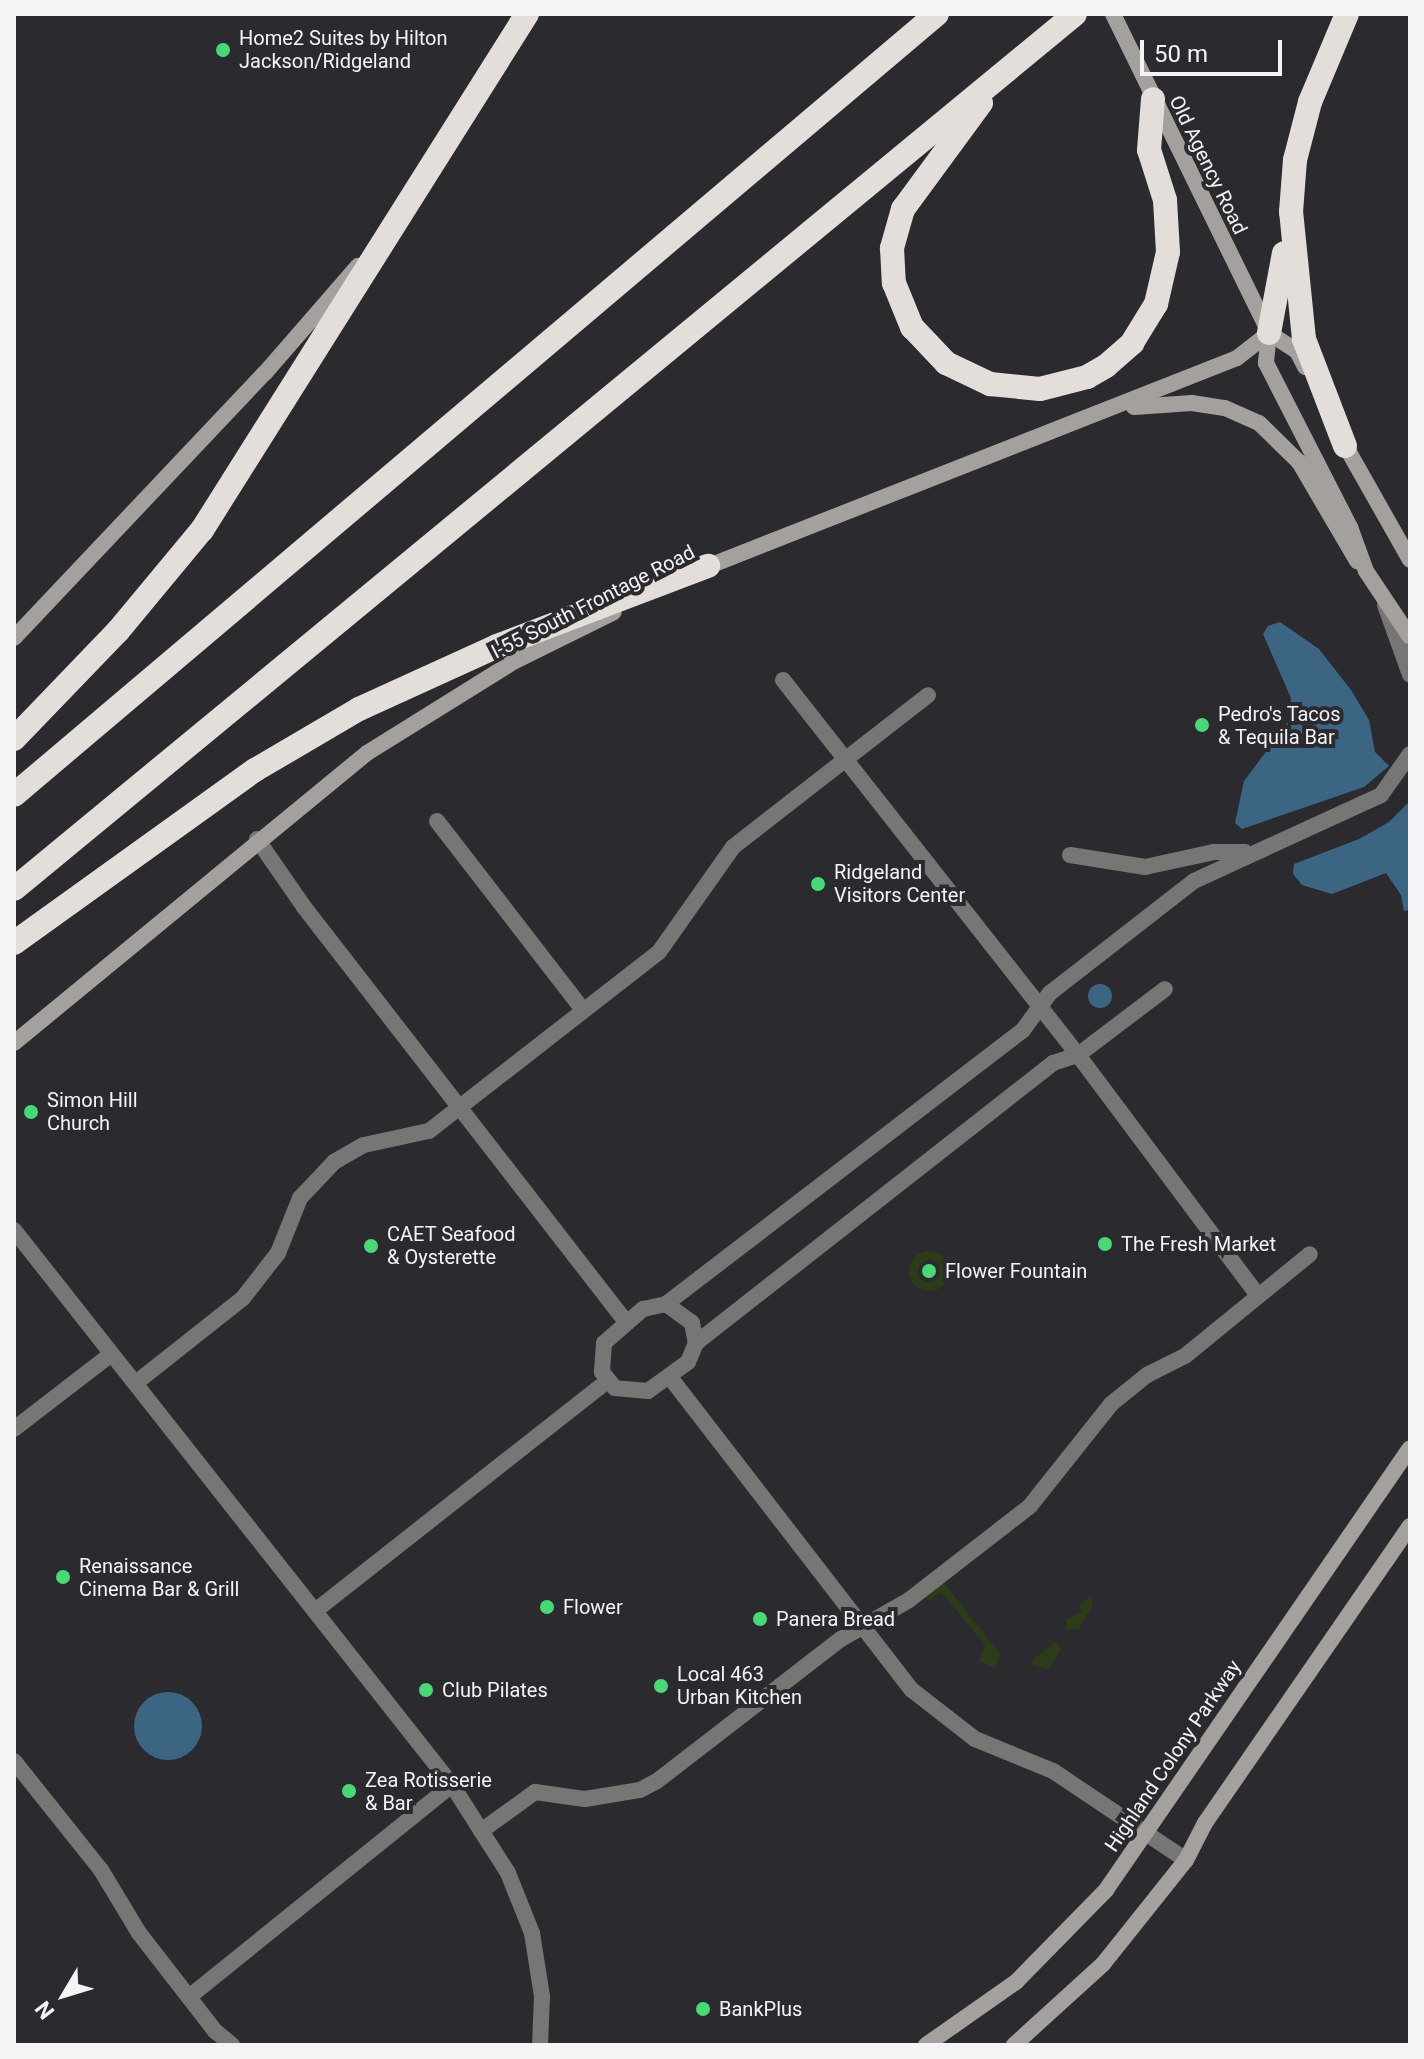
<!DOCTYPE html>
<style>
body{margin:0}
#map{position:relative;width:1424px;height:2059px;overflow:hidden;background:#2b2b2f;font-family:Roboto,sans-serif}
div>[style]{position:absolute}
.green>*{inset:0;background:#2c3c18}
.round{border-radius:50%}
.water>*{inset:0;background:#3c6584}
.street>*{height:16px;margin:-8px;padding:0 8px;transform-origin:8px;border-radius:8px;background:#787675}
.secondary>*{height:16px;margin:-8px;padding:0 8px;transform-origin:8px;border-radius:8px;background:#a4a09e}
.highway>*{height:24px;margin:-12px;padding:0 12px;transform-origin:12px;border-radius:12px;background:#e4dedb}
.dots>*{width:22px;height:22px;translate:-50% -50%;box-sizing:border-box;border:4px solid #2b2b2f;border-radius:50%}
span{translate:-50% -50%;white-space:nowrap;text-align:center;line-height:1.15;-webkit-text-stroke:8px #2b2b2f;paint-order:stroke}
.poi-label{font-size:20px;color:#f4f4f7}
.left{translate:0 -50%;text-align:left}
.street-label{font-size:20px;color:#f4f4f7}
.frame{position:absolute;inset:0;border:16px solid #f4f4f7;pointer-events:none}
.north{position:absolute;left:24px;top:1955px;width:80px;height:80px;-webkit-text-stroke:6px #2b2b2f;paint-order:stroke;rotate:232deg;font-size:22px;font-weight:700;line-height:32px;text-align:center;color:#f4f4f7}
.north::after{content:'';display:block;margin:auto;width:28px;height:36px;background:#f4f4f7;clip-path:polygon(50% 0,100% 100%,50% 72%,0 100%)}
.scale{position:absolute;left:1140px;top:40px;width:142px;height:36px;box-sizing:border-box;border:4px solid #f4f4f7;border-top:0;padding-left:10px;font-size:24px;line-height:28px;white-space:nowrap;color:#f4f4f7;-webkit-text-stroke:6px #2b2b2f;paint-order:stroke}
</style>
<div id="map">
<div class="green">
<div class="round" style="left:909px;top:1251px;width:40px;height:40px"></div>
<div style="clip-path:polygon(944px 1583px,1000px 1654px,995px 1668px,979px 1661px,985px 1645px,942px 1592px,929px 1601px,923px 1596px)"></div>
<div style="clip-path:polygon(1091px 1597px,1093px 1605px,1079px 1629px,1066px 1630px,1066px 1620px,1082px 1612px,1078px 1606px)"></div>
<div style="clip-path:polygon(1056px 1642px,1061px 1649px,1049px 1669px,1033px 1666px,1032px 1660px)"></div>
</div>
<div class="water">
<div style="clip-path:polygon(1280px 622px,1319px 649px,1351px 690px,1369px 720px,1375px 752px,1389px 766px,1364px 787px,1242px 829px,1235px 823px,1244px 781px,1289px 721px,1291px 698px,1263px 634px,1268px 626px)"></div>
<div style="clip-path:polygon(1410px 801px,1410px 910px,1404px 911px,1401px 895px,1386px 873px,1332px 894px,1302px 885px,1293px 874px,1294px 864px,1359px 839px,1389px 822px)"></div>
<div class="round" style="left:1088px;top:984px;width:24px;height:24px"></div>
<div class="round" style="left:134px;top:1692px;width:68px;height:68px"></div>
</div>
<div class="street">
<div style="left:1385px;top:605px;width:74px;rotate:70.3deg"></div>
<div style="left:783px;top:680px;width:477px;rotate:51.8deg"></div>
<div style="left:1078px;top:1055px;width:297px;rotate:53.2deg"></div>
<div style="left:437px;top:821px;width:239px;rotate:52.3deg"></div>
<div style="left:257px;top:839px;width:83px;rotate:55.3deg"></div>
<div style="left:304px;top:907px;width:525px;rotate:52.19deg"></div>
<div style="left:1070px;top:855px;width:76px;rotate:9.1deg"></div>
<div style="left:1145px;top:867px;width:71px;rotate:-12.3deg"></div>
<div style="left:1214px;top:852px;width:31px"></div>
<div style="left:14px;top:1230px;width:707px;rotate:51.72deg"></div>
<div style="left:452px;top:1785px;width:104px;rotate:57.5deg"></div>
<div style="left:508px;top:1873px;width:65px;rotate:68.2deg"></div>
<div style="left:532px;top:1933px;width:64px;rotate:81deg"></div>
<div style="left:542px;top:1996px;width:49px;rotate:92.3deg"></div>
<div style="left:666px;top:1304px;width:450px;rotate:-37.5deg"></div>
<div style="left:1023px;top:1030px;width:46px;rotate:-53.9deg"></div>
<div style="left:1050px;top:993px;width:182px;rotate:-37.9deg"></div>
<div style="left:1194px;top:881px;width:206px;rotate:-24.7deg"></div>
<div style="left:1381px;top:795px;width:50px;rotate:-54.7deg"></div>
<div style="left:666px;top:1304px;width:32px;rotate:36deg"></div>
<div style="left:692px;top:1323px;width:20px;rotate:79deg"></div>
<div style="left:696px;top:1343px;width:21px;rotate:113deg"></div>
<div style="left:688px;top:1362px;width:49px;rotate:144.1deg"></div>
<div style="left:648px;top:1391px;width:33px;rotate:-175deg"></div>
<div style="left:615px;top:1388px;width:21px;rotate:-129deg"></div>
<div style="left:602px;top:1372px;width:29px;rotate:-86deg"></div>
<div style="left:604px;top:1343px;width:52px;rotate:-41.1deg"></div>
<div style="left:643px;top:1309px;width:24px;rotate:-12deg"></div>
<div style="left:696px;top:1343px;width:454px;rotate:-38.1deg"></div>
<div style="left:1053px;top:1063px;width:26px;rotate:-18deg"></div>
<div style="left:1078px;top:1055px;width:109px;rotate:-37.2deg"></div>
<div style="left:669px;top:1376px;width:397px;rotate:52.3deg"></div>
<div style="left:912px;top:1690px;width:80px;rotate:37.9deg"></div>
<div style="left:975px;top:1739px;width:84px;rotate:22.3deg"></div>
<div style="left:1053px;top:1771px;width:160px;rotate:33.8deg"></div>
<div style="left:137px;top:1382px;width:135px;rotate:-38.4deg"></div>
<div style="left:243px;top:1298px;width:57px;rotate:-52.1deg"></div>
<div style="left:278px;top:1253px;width:59px;rotate:-68.2deg"></div>
<div style="left:300px;top:1198px;width:50px;rotate:-46.6deg"></div>
<div style="left:334px;top:1162px;width:34px;rotate:-30deg"></div>
<div style="left:364px;top:1145px;width:66px;rotate:-12.2deg"></div>
<div style="left:429px;top:1131px;width:291px;rotate:-37.9deg"></div>
<div style="left:659px;top:952px;width:128px;rotate:-54.8deg"></div>
<div style="left:733px;top:847px;width:247px;rotate:-37.9deg"></div>
<div style="left:14px;top:1429px;width:121px;rotate:-37.6deg"></div>
<div style="left:315px;top:1611px;width:372px;rotate:-38.2deg"></div>
<div style="left:14px;top:1761px;width:139px;rotate:51.4deg"></div>
<div style="left:101px;top:1870px;width:74px;rotate:58.9deg"></div>
<div style="left:139px;top:1933px;width:124px;rotate:52.2deg"></div>
<div style="left:215px;top:2031px;width:22px;rotate:39deg"></div>
<div style="left:481px;top:1831px;width:67px;rotate:-35.8deg"></div>
<div style="left:535px;top:1792px;width:50px;rotate:8deg"></div>
<div style="left:585px;top:1799px;width:56px;rotate:-9.3deg"></div>
<div style="left:640px;top:1790px;width:19px;rotate:-28deg"></div>
<div style="left:657px;top:1781px;width:232px;rotate:-37.7deg"></div>
<div style="left:841px;top:1639px;width:78px;rotate:-29.8deg"></div>
<div style="left:909px;top:1600px;width:153px;rotate:-37.8deg"></div>
<div style="left:1030px;top:1506px;width:130px;rotate:-51.5deg"></div>
<div style="left:1111px;top:1404px;width:46px;rotate:-38.9deg"></div>
<div style="left:1147px;top:1375px;width:42px;rotate:-26.6deg"></div>
<div style="left:1185px;top:1356px;width:161px;rotate:-39.2deg"></div>
<div style="left:189px;top:1997px;width:338px;rotate:-38.9deg"></div>
</div>
<div class="secondary">
<div style="left:1113px;top:14px;width:355px;rotate:63.9deg"></div>
<div style="left:1269px;top:333px;width:33px;rotate:33deg"></div>
<div style="left:1297px;top:351px;width:18px;rotate:63deg"></div>
<div style="left:1269px;top:333px;width:30px;rotate:96deg"></div>
<div style="left:1266px;top:363px;width:184px;rotate:62.9deg"></div>
<div style="left:1350px;top:527px;width:47px;rotate:70deg"></div>
<div style="left:1366px;top:571px;width:79px;rotate:56.3deg"></div>
<div style="left:1134px;top:407px;width:58px;rotate:-3.9deg"></div>
<div style="left:1192px;top:403px;width:33px;rotate:9deg"></div>
<div style="left:1225px;top:408px;width:37px;rotate:24deg"></div>
<div style="left:1259px;top:423px;width:56px;rotate:44.3deg"></div>
<div style="left:1299px;top:462px;width:115px;rotate:59.6deg"></div>
<div style="left:1341px;top:438px;width:140px;rotate:60.5deg"></div>
<div style="left:699px;top:570px;width:578px;rotate:-21.51deg"></div>
<div style="left:1237px;top:358px;width:41px;rotate:-38deg"></div>
<div style="left:14px;top:638px;width:365px;rotate:-46.6deg"></div>
<div style="left:265px;top:373px;width:142px;rotate:-49deg"></div>
<div style="left:14px;top:1043px;width:457px;rotate:-39.4deg"></div>
<div style="left:367px;top:753px;width:174px;rotate:-31.9deg"></div>
<div style="left:515px;top:661px;width:110px;rotate:-26.3deg"></div>
<div style="left:926px;top:2045px;width:110px;rotate:-35deg"></div>
<div style="left:1016px;top:1982px;width:129px;rotate:-45.6deg"></div>
<div style="left:1106px;top:1890px;width:536px;rotate:-55.48deg"></div>
<div style="left:1014px;top:2045px;width:120px;rotate:-42.3deg"></div>
<div style="left:1103px;top:1964px;width:133px;rotate:-51.4deg"></div>
<div style="left:1186px;top:1860px;width:42px;rotate:-62.8deg"></div>
<div style="left:1205px;top:1823px;width:361px;rotate:-55.4deg"></div>
</div>
<div class="highway">
<div style="left:981px;top:103px;width:132px;rotate:126.3deg"></div>
<div style="left:903px;top:209px;width:41px;rotate:105.8deg"></div>
<div style="left:892px;top:248px;width:35px;rotate:87deg"></div>
<div style="left:894px;top:283px;width:48px;rotate:67.8deg"></div>
<div style="left:912px;top:327px;width:50px;rotate:46.6deg"></div>
<div style="left:946px;top:363px;width:49px;rotate:25.5deg"></div>
<div style="left:990px;top:384px;width:50px;rotate:5.7deg"></div>
<div style="left:1040px;top:389px;width:49px;rotate:-14.3deg"></div>
<div style="left:1087px;top:377px;width:22px;rotate:-30deg"></div>
<div style="left:1106px;top:366px;width:35px;rotate:-41deg"></div>
<div style="left:1132px;top:343px;width:46px;rotate:-58.4deg"></div>
<div style="left:1156px;top:304px;width:53px;rotate:-77deg"></div>
<div style="left:1168px;top:252px;width:52px;rotate:-93.3deg"></div>
<div style="left:1165px;top:200px;width:52px;rotate:-107.7deg"></div>
<div style="left:1149px;top:150px;width:51px;rotate:-85.5deg"></div>
<div style="left:1269px;top:333px;width:81px;rotate:-79.4deg"></div>
<div style="left:1345px;top:446px;width:115px;rotate:-111deg"></div>
<div style="left:1304px;top:339px;width:128px;rotate:-95.8deg"></div>
<div style="left:1291px;top:212px;width:52px;rotate:-85.6deg"></div>
<div style="left:1295px;top:160px;width:60px;rotate:-75.5deg"></div>
<div style="left:1310px;top:102px;width:95px;rotate:-67.2deg"></div>
<div style="left:14px;top:739px;width:150px;rotate:-46.1deg"></div>
<div style="left:118px;top:631px;width:131px;rotate:-50.3deg"></div>
<div style="left:202px;top:530px;width:610px;rotate:-57.8deg"></div>
<div style="left:14px;top:795px;width:1209px;rotate:-40.24deg"></div>
<div style="left:14px;top:889px;width:1375px;rotate:-39.51deg"></div>
<div style="left:14px;top:943px;width:297px;rotate:-35.7deg"></div>
<div style="left:255px;top:770px;width:121px;rotate:-30.4deg"></div>
<div style="left:359px;top:709px;width:152px;rotate:-24.5deg"></div>
<div style="left:497px;top:646px;width:226px;rotate:-20.8deg"></div>
</div>
<div class="dots">
<div style="left:223px;top:50px;background:#49d778"></div>
<div style="left:1202px;top:725px;background:#49d778"></div>
<div style="left:818px;top:884px;background:#49d778"></div>
<div style="left:31px;top:1112px;background:#49d778"></div>
<div style="left:1105px;top:1244px;background:#49d778"></div>
<div style="left:371px;top:1246px;background:#49d778"></div>
<div style="left:929px;top:1271px;background:#49d778"></div>
<div style="left:63px;top:1577px;background:#49d778"></div>
<div style="left:547px;top:1607px;background:#49d778"></div>
<div style="left:760px;top:1619px;background:#49d778"></div>
<div style="left:661px;top:1686px;background:#49d778"></div>
<div style="left:426px;top:1690px;background:#49d778"></div>
<div style="left:349px;top:1791px;background:#49d778"></div>
<div style="left:703px;top:2009px;background:#49d778"></div>
</div>
<div class="poi-label">
<span class="left" style="left:239px;top:50px">Home2 Suites by Hilton<br>Jackson/Ridgeland</span>
<span class="left" style="left:1218px;top:726px">Pedro's Tacos<br>&amp; Tequila Bar</span>
<span class="left" style="left:834px;top:884px">Ridgeland<br>Visitors Center</span>
<span class="left" style="left:47px;top:1112px">Simon Hill<br>Church</span>
<span class="left" style="left:387px;top:1246px">CAET Seafood<br>&amp; Oysterette</span>
<span class="left" style="left:1121px;top:1244px">The Fresh Market</span>
<span class="left" style="left:945px;top:1271px">Flower Fountain</span>
<span class="left" style="left:79px;top:1578px">Renaissance<br>Cinema Bar &amp; Grill</span>
<span class="left" style="left:563px;top:1607px">Flower</span>
<span class="left" style="left:776px;top:1619px">Panera Bread</span>
<span class="left" style="left:677px;top:1686px">Local 463<br>Urban Kitchen</span>
<span class="left" style="left:442px;top:1690px">Club Pilates</span>
<span class="left" style="left:365px;top:1792px">Zea Rotisserie<br>&amp; Bar</span>
<span class="left" style="left:719px;top:2009px">BankPlus</span>
</div>
<div class="street-label">
<span style="left:1208px;top:165px;rotate:64deg">Old Agency Road</span>
<span style="left:593px;top:602px;rotate:-27deg">I-55 South Frontage Road</span>
<span style="left:1173px;top:1756px;rotate:-56deg">Highland Colony Parkway</span>
</div>
<div class="frame"></div>
<div class="north">N</div>
<div class="scale">50 m</div>
</div>
